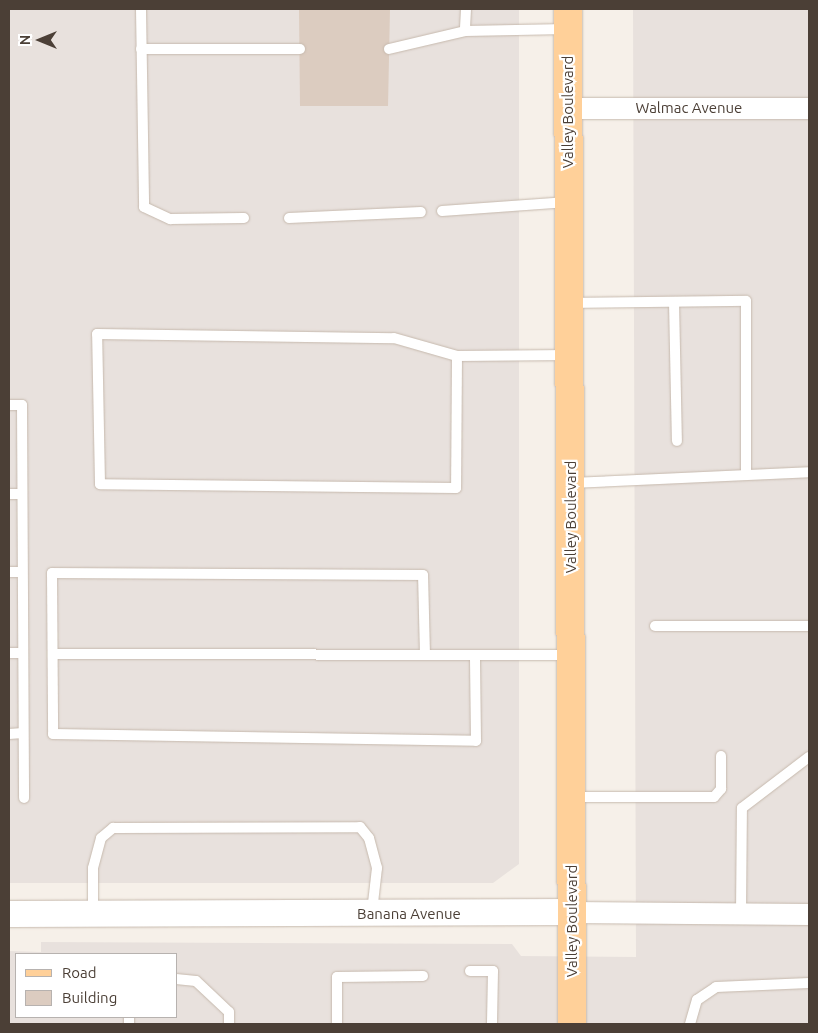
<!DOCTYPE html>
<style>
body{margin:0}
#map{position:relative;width:818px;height:1033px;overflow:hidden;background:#f6f0e9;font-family:Ubuntu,sans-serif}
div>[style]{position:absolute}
.industrial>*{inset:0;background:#e8e1dd}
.building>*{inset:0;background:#dcccc0}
.roads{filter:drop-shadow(0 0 1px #c6b9ad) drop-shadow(0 0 1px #c6b9ad)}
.service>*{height:10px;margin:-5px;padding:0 5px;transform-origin:5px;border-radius:5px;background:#fff}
.minor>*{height:21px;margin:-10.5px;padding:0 10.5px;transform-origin:10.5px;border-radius:10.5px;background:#fff}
.tertiary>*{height:26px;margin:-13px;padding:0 13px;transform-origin:13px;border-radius:13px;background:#fff}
.primary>*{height:28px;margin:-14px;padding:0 14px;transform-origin:14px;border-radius:14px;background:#ffd099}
span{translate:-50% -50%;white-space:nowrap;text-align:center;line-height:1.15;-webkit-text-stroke:4.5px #fff;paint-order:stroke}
.street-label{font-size:15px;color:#4b3f36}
.frame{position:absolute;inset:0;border:10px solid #4b3f36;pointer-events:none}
.legend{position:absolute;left:15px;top:953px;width:162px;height:65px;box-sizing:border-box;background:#fff;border:1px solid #b7b2af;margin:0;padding:6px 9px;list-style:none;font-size:15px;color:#4b3f36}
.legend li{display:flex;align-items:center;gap:10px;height:25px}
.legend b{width:25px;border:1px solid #b7b2af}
.north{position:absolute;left:15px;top:15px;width:50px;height:50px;-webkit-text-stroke:4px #fff;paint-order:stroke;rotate:270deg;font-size:14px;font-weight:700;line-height:20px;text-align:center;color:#4b3f36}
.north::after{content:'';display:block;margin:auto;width:18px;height:22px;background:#4b3f36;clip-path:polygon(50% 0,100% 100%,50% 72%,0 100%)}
</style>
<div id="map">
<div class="industrial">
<div style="clip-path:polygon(9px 9px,519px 9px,519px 864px,493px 883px,9px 883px)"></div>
<div style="clip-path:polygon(evenodd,633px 9px,809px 9px,809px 1024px,9px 1024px,9px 951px,41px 952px,41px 942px,512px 944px,521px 956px,636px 957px,633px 9px,16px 954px,176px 954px,176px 1017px,16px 1017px,16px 954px)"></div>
</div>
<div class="building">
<div style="clip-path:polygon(299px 9px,390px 9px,388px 106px,300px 106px)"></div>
</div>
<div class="roads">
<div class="service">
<div style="left:141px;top:9px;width:198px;rotate:89.1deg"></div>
<div style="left:144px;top:207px;width:29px;rotate:25deg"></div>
<div style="left:170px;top:219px;width:74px;rotate:-0.8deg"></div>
<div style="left:466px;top:9px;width:22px;rotate:93deg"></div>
<div style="left:465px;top:31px;width:102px;rotate:-1.1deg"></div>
<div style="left:141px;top:49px;width:159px"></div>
<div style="left:389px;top:49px;width:78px;rotate:-13.3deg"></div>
<div style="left:442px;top:211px;width:126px;rotate:-4.1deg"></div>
<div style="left:289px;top:218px;width:132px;rotate:-2.6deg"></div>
<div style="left:674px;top:302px;width:139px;rotate:88.8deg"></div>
<div style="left:570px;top:303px;width:176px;rotate:-0.7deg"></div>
<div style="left:746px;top:301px;width:172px;rotate:90deg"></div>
<div style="left:457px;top:356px;width:132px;rotate:90.4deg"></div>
<div style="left:456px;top:488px;width:356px;rotate:-179.4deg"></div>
<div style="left:100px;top:484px;width:150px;rotate:-91.1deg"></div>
<div style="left:97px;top:334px;width:297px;rotate:0.8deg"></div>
<div style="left:394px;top:338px;width:66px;rotate:15.9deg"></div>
<div style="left:457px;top:356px;width:112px;rotate:-0.5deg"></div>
<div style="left:9px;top:405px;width:13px"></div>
<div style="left:22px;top:405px;width:393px;rotate:89.7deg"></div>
<div style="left:571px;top:483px;width:238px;rotate:-2.6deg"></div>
<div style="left:9px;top:494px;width:13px"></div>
<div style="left:9px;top:572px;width:13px"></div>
<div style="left:655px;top:626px;width:154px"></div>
<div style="left:9px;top:653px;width:14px"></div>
<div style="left:53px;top:654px;width:518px;rotate:0.11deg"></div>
<div style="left:425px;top:655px;width:80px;rotate:-91.4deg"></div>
<div style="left:423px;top:575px;width:371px;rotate:-179.7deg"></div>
<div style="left:52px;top:573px;width:161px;rotate:89.6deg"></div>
<div style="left:53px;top:734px;width:423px;rotate:0.9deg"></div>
<div style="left:476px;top:741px;width:85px;rotate:-90.7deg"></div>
<div style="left:9px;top:734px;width:14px;rotate:-4deg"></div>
<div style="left:573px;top:797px;width:141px"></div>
<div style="left:714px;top:797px;width:11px;rotate:-49deg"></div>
<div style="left:721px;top:789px;width:33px;rotate:-90deg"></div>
<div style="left:93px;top:913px;width:45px;rotate:-90deg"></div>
<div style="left:93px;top:868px;width:31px;rotate:-75deg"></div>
<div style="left:101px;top:838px;width:16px;rotate:-40deg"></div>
<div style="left:113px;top:828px;width:247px;rotate:-0.2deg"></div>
<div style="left:360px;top:827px;width:14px;rotate:51deg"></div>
<div style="left:369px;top:838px;width:31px;rotate:75deg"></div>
<div style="left:377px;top:868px;width:44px;rotate:96.5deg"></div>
<div style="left:741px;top:914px;width:106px;rotate:-89.5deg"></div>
<div style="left:742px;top:808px;width:84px;rotate:-37.3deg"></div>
<div style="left:470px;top:971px;width:23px"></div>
<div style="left:493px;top:971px;width:53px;rotate:91.1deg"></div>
<div style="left:176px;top:979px;width:20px;rotate:6deg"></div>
<div style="left:196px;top:981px;width:45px;rotate:43.2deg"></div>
<div style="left:229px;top:1012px;width:12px;rotate:90deg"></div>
<div style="left:129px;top:1024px;width:7px;rotate:-90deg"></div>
<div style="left:337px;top:1024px;width:47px;rotate:-90deg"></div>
<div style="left:337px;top:977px;width:86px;rotate:-0.7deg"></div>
<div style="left:690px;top:1024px;width:25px;rotate:-74deg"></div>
<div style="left:697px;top:1000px;width:23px;rotate:-34deg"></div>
<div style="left:716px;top:987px;width:93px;rotate:-2.5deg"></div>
</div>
<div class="minor">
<div style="left:568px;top:108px;width:241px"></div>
<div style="left:571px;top:912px;width:238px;rotate:0.5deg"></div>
</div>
<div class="tertiary">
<div style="left:9px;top:914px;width:562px;rotate:-0.2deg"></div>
</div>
<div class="primary">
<div style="left:568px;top:9px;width:1015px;rotate:89.77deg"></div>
</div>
</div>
<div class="street-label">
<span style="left:689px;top:108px">Walmac Avenue</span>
<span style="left:568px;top:112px;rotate:-90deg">Valley Boulevard</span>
<span style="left:571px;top:517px;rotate:-90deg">Valley Boulevard</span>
<span style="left:409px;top:914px">Banana Avenue</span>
<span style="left:572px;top:921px;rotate:-90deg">Valley Boulevard</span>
</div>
<div class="frame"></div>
<ul class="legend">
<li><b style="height:6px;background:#ffd099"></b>Road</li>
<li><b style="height:14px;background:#dcccc0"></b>Building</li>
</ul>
<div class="north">N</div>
</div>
